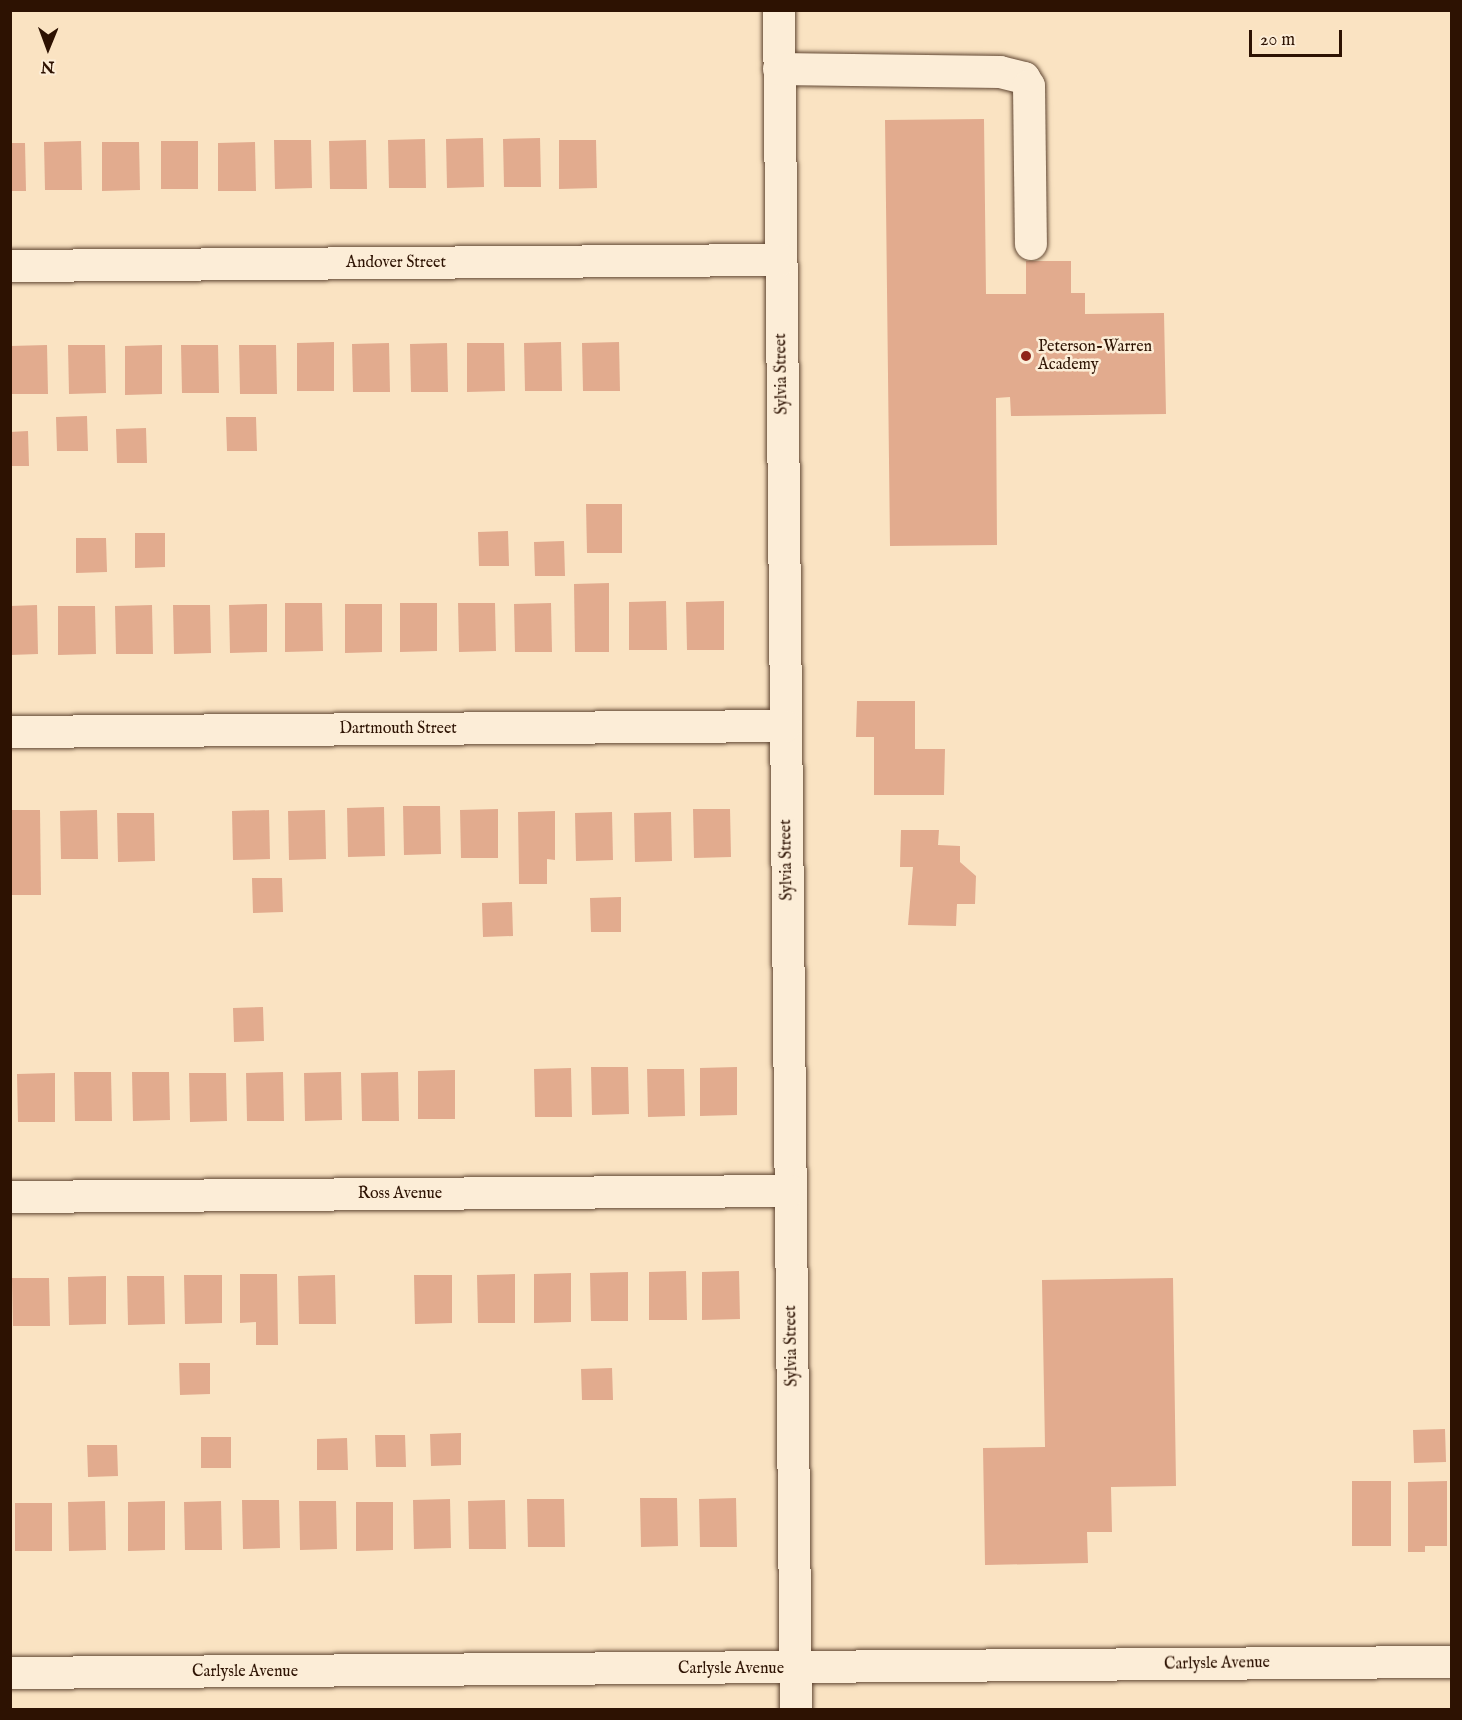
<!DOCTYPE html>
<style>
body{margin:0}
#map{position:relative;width:1462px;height:1720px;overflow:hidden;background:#fae3c2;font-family:"IM FELL English",serif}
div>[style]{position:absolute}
.building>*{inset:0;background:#e2ab8e}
.roads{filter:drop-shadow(0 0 2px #604632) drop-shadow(0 0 2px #604632)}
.minor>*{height:32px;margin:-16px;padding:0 16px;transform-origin:16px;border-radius:16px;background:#fcedd7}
.dots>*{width:16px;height:16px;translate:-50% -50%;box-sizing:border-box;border:3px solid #fcedd7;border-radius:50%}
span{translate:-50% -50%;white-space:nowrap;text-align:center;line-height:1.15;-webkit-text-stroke:5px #fcedd7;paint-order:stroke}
.street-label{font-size:16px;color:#2d1202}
.poi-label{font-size:16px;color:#2d1202}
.left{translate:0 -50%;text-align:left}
.frame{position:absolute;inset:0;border:12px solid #2d1202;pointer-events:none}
.north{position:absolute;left:18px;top:18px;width:60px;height:60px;-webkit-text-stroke:4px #fcedd7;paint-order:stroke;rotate:181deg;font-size:16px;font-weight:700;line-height:24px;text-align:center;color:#2d1202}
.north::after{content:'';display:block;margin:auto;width:21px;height:27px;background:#2d1202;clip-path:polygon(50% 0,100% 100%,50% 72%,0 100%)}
.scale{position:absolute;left:1249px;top:30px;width:93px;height:27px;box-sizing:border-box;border:3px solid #2d1202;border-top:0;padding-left:8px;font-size:18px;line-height:21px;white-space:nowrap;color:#2d1202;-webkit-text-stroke:4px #fcedd7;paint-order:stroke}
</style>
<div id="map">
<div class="building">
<div style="clip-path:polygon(984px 119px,986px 294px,1026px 294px,1026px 261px,1071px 261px,1071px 293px,1085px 293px,1085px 314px,1164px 313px,1166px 414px,1011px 416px,1010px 397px,996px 398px,997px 545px,890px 546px,885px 120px)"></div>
<div style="clip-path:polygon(483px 138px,484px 187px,447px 188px,446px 139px)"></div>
<div style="clip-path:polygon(540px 138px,541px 187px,504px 187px,503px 139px)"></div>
<div style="clip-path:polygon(425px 139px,426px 188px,389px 188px,388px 140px)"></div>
<div style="clip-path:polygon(274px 140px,311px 140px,312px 188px,275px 189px)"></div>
<div style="clip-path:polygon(366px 140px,367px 189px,330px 189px,329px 141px)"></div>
<div style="clip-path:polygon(559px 140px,596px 140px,597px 188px,559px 189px)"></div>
<div style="clip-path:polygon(81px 141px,82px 190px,45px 190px,44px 142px)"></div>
<div style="clip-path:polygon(161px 141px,198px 141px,198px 189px,161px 189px)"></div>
<div style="clip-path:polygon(102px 142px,139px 142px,140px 190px,102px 191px)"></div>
<div style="clip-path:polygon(255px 142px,256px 191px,218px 191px,218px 143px)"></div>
<div style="clip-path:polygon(10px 143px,25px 143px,26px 191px,10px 191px)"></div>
<div style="clip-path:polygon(334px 342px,334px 391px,297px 391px,297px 343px)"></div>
<div style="clip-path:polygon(561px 342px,562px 391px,525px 391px,524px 343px)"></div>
<div style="clip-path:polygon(619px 342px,620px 391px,583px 391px,582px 343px)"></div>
<div style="clip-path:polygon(389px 343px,390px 392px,353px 392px,352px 344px)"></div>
<div style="clip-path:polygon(447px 343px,448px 392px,411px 392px,410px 344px)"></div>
<div style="clip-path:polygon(467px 343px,504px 343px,505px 391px,467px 392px)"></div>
<div style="clip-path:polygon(47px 345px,48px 394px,10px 394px,10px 346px)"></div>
<div style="clip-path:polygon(68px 345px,105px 345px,106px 393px,69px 394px)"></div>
<div style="clip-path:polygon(162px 345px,162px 394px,125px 395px,125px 346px)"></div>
<div style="clip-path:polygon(181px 345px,218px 345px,219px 393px,182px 393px)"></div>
<div style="clip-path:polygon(239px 345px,276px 345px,277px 394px,240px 394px)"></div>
<div style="clip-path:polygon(87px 416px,88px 451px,57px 451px,56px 417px)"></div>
<div style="clip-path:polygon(226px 417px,256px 417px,257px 451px,227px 451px)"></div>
<div style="clip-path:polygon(146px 428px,147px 463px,117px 463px,116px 429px)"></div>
<div style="clip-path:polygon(28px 431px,29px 466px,10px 466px,10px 432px)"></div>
<div style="clip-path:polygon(586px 504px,622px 504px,622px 553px,587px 553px)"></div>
<div style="clip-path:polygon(508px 531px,509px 566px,479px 566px,478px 532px)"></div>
<div style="clip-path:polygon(135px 533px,165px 533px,165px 567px,135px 568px)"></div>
<div style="clip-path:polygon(76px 538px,106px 538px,107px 572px,76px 573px)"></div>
<div style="clip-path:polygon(564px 541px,565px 576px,535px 576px,534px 542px)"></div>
<div style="clip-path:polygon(609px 583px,609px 652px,575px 652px,574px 584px)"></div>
<div style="clip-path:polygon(666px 601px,667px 650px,629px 650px,629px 602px)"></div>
<div style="clip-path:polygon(724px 601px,724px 650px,687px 650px,686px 602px)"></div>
<div style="clip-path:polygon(285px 603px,322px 603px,323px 651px,285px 652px)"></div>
<div style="clip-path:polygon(400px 603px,437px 603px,437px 651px,400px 652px)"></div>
<div style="clip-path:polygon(458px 603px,495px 603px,496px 651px,459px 652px)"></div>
<div style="clip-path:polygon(551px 603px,552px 652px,515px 652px,514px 604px)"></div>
<div style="clip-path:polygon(267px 604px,267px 652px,230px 653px,229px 605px)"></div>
<div style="clip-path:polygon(345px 604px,382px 604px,382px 652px,345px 653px)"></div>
<div style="clip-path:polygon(37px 605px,38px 654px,10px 655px,10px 606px)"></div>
<div style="clip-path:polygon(152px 605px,153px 654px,116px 654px,115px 606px)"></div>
<div style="clip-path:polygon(173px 605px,210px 605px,211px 653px,174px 654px)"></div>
<div style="clip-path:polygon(58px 606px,95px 606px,96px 654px,58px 655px)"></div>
<div style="clip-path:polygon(857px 701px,915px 701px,915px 749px,945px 749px,944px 795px,874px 795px,874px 737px,856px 737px)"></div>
<div style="clip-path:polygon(403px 806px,440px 806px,441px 854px,404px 855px)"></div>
<div style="clip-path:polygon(384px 807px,385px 856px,348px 857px,347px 808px)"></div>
<div style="clip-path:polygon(498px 809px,498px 858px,461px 858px,460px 810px)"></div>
<div style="clip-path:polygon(693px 809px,730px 809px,731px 857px,694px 858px)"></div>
<div style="clip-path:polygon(10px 810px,40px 810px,41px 895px,10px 895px)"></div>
<div style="clip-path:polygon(97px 810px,98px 859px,61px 859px,60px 811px)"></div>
<div style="clip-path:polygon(269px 810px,270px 859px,233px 860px,232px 811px)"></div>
<div style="clip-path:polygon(325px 810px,326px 859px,289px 860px,288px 811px)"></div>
<div style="clip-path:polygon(555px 811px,555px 860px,547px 859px,547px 884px,519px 884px,518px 812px)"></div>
<div style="clip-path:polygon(612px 812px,613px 860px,576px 861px,575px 813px)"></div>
<div style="clip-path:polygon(671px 812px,672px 861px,635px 862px,634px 813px)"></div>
<div style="clip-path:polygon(117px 813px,154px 813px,155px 861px,118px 862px)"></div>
<div style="clip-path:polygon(901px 830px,939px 830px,938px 845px,960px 846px,960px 862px,976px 876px,975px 904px,957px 904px,956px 926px,908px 925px,913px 867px,900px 867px)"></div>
<div style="clip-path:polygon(252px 878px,282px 878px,283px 912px,253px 913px)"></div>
<div style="clip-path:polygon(621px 897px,621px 932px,591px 932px,590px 898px)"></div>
<div style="clip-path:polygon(512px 902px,513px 936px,483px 937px,482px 903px)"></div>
<div style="clip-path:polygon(263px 1007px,264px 1041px,234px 1042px,233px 1008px)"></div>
<div style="clip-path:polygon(591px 1067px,628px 1067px,629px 1114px,592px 1115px)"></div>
<div style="clip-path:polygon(737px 1067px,737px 1115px,700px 1116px,700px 1068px)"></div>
<div style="clip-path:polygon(571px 1068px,572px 1117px,535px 1117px,534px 1069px)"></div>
<div style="clip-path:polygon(647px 1069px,684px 1069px,685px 1116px,648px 1117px)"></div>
<div style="clip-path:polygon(455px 1070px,455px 1119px,418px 1119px,418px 1071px)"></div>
<div style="clip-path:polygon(74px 1072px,111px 1072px,112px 1121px,75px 1121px)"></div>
<div style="clip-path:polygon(132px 1072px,169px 1072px,170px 1120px,133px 1121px)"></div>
<div style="clip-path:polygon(283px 1072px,284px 1121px,247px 1121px,246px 1073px)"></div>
<div style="clip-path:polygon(341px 1072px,342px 1120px,305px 1121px,304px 1073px)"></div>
<div style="clip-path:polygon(398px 1072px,399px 1121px,362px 1121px,361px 1073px)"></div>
<div style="clip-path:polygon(55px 1073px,55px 1122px,18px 1122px,17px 1074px)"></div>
<div style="clip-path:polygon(189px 1073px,226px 1073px,227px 1121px,190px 1122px)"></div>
<div style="clip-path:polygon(686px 1271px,687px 1320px,649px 1320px,649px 1272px)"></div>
<div style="clip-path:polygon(739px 1271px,740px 1319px,702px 1320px,702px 1272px)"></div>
<div style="clip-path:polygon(628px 1272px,628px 1321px,591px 1321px,590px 1273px)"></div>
<div style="clip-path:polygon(571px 1273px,571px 1322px,534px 1323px,534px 1274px)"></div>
<div style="clip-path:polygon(240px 1274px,277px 1274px,278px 1345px,256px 1345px,256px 1322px,240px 1323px)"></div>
<div style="clip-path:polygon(515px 1274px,515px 1323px,478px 1323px,477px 1275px)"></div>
<div style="clip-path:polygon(184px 1275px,222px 1275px,222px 1323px,185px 1324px)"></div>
<div style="clip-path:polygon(335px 1275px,336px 1324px,299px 1324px,298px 1276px)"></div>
<div style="clip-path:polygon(414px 1275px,452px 1275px,452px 1323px,415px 1324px)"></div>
<div style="clip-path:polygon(106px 1276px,106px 1324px,69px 1325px,68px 1277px)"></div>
<div style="clip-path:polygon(127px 1276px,164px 1276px,165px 1324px,128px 1325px)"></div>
<div style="clip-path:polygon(12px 1278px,49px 1278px,50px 1326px,13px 1326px)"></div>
<div style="clip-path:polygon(1173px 1278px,1176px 1486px,1111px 1487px,1112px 1532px,1087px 1532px,1088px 1563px,985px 1565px,983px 1448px,1045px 1447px,1042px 1280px)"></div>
<div style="clip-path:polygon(179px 1363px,210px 1363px,210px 1394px,180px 1395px)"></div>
<div style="clip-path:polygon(612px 1368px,613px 1400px,582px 1400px,581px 1369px)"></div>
<div style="clip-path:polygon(1445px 1429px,1446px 1462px,1414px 1463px,1413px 1430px)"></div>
<div style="clip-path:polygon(461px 1433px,461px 1465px,431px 1466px,430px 1434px)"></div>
<div style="clip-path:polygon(375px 1435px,405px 1435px,406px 1467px,376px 1467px)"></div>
<div style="clip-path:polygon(201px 1437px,231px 1437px,231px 1468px,201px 1468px)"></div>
<div style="clip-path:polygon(347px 1438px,348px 1470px,317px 1470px,317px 1439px)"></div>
<div style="clip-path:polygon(87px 1445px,117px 1445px,118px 1476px,88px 1477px)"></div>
<div style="clip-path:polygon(1352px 1481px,1391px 1481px,1391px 1546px,1352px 1546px)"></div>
<div style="clip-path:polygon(1447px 1481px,1447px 1546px,1425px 1546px,1425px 1552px,1408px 1552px,1408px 1482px)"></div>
<div style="clip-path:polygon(640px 1498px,677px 1498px,678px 1546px,641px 1547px)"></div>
<div style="clip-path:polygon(736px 1498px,737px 1547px,700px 1547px,699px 1499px)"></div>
<div style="clip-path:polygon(450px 1499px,451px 1548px,414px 1549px,413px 1500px)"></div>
<div style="clip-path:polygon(527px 1499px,564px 1499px,565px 1547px,528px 1547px)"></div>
<div style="clip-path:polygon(242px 1500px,279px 1500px,280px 1548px,243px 1549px)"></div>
<div style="clip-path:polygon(505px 1500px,506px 1549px,469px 1549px,468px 1501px)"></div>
<div style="clip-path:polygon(105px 1501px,106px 1550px,69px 1551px,68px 1502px)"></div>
<div style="clip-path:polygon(165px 1501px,165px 1550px,128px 1551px,128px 1502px)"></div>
<div style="clip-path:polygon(221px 1501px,222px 1550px,185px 1550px,184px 1502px)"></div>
<div style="clip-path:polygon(299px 1501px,336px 1501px,337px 1549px,300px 1550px)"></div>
<div style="clip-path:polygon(356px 1502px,393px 1502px,393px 1550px,356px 1551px)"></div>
<div style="clip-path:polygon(15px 1503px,52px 1503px,52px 1551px,15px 1551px)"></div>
</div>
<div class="roads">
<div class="minor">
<div style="left:779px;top:10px;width:1700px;rotate:89.43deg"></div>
<div style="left:779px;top:69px;width:221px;rotate:0.8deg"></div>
<div style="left:1000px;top:72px;width:25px;rotate:14deg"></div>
<div style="left:1024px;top:78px;width:9px;rotate:58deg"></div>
<div style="left:1029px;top:86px;width:158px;rotate:89.3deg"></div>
<div style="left:10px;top:266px;width:771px;rotate:-0.45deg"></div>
<div style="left:10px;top:732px;width:775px;rotate:-0.44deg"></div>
<div style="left:10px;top:1197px;width:780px;rotate:-0.44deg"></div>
<div style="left:10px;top:1673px;width:1442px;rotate:-0.44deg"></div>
</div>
</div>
<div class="dots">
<div style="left:1026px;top:356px;background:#8f2418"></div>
</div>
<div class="street-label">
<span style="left:396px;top:263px">Andover Street</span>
<span style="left:782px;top:374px;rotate:-91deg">Sylvia Street</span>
<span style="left:398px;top:729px">Dartmouth Street</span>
<span style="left:787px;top:860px;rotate:-91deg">Sylvia Street</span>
<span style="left:400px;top:1194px">Ross Avenue</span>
<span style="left:792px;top:1346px;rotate:-91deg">Sylvia Street</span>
<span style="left:1217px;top:1664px;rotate:-1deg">Carlysle Avenue</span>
<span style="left:731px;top:1669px">Carlysle Avenue</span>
<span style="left:245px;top:1672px">Carlysle Avenue</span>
</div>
<div class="poi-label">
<span class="left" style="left:1038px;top:356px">Peterson-Warren<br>Academy</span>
</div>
<div class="frame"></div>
<div class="north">N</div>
<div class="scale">20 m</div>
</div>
